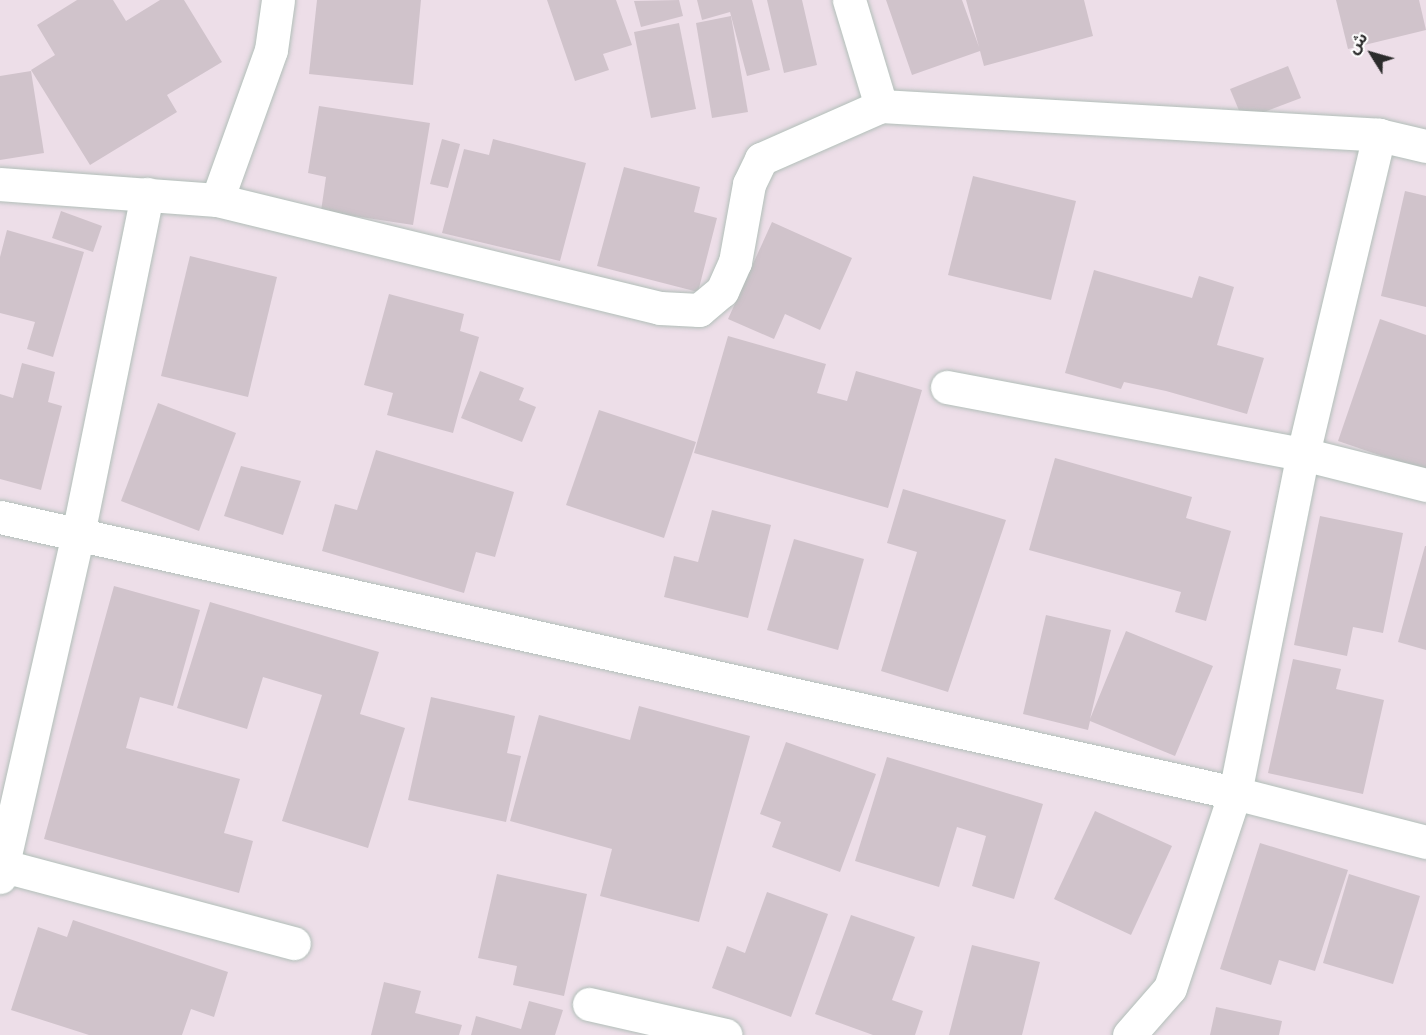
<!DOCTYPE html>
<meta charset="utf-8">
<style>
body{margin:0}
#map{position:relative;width:1426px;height:1035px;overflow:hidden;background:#eddee8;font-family:Helvetica,"Noto Sans Arabic",sans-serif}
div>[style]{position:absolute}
.building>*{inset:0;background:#d0c3cb}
.roads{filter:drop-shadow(0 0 2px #b2bfb9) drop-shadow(0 0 2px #b2bfb9)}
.street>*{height:33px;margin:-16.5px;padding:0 16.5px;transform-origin:16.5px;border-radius:16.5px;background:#fff}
span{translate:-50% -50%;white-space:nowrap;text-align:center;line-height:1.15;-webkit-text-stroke:4.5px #fff;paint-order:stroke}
.north{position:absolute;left:1342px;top:24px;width:60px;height:60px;-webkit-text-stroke:4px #fff;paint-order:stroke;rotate:307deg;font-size:16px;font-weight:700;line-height:24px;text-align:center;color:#2c2c2c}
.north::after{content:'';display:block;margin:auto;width:21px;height:27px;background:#2c2c2c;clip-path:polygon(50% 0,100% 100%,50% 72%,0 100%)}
</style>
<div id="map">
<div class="building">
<div style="clip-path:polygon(77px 0,113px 0,126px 21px,160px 0,184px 0,222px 62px,167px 95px,177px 112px,90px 165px,31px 70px,55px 55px,37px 25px)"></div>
<div style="clip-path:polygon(317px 0,421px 0,413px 85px,309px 74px)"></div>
<div style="clip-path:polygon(547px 0,616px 0,632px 45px,603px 54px,609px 70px,575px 81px)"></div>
<div style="clip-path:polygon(679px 0,683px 16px,641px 27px,634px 1px)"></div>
<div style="clip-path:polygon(697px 0,752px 0,770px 70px,747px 76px,730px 12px,702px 20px)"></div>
<div style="clip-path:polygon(767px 0,802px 0,817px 65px,784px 73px)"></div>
<div style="clip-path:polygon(886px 0,962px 0,979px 47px,966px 0,1084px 0,1093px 36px,984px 66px,980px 51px,912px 75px)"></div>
<div style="clip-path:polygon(1336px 0,1419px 0,1426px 30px,1348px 49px)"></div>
<div style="clip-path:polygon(731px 16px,748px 112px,712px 118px,696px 23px)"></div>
<div style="clip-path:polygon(679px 23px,696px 109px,651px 118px,634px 32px)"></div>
<div style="clip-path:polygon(1288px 66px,1301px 98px,1243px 120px,1230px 89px)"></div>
<div style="clip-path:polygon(31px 71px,44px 153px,0 160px,0 76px)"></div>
<div style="clip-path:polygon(319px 106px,430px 123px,413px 225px,321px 211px,326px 177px,308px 173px)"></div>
<div style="clip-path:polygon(442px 139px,460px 144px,448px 188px,430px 184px)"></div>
<div style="clip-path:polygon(493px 139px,586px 163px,560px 261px,442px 233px,464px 149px,489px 155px)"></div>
<div style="clip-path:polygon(624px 167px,700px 187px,694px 212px,717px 218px,698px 292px,597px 266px)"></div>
<div style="clip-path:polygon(973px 176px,1076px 201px,1051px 300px,948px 275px)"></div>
<div style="clip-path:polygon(1405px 191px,1426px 196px,1426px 307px,1381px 296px)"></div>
<div style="clip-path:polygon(61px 211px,102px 226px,93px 252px,52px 238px)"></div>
<div style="clip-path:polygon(772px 222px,852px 258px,820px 330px,785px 314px,774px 339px,728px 319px)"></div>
<div style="clip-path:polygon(7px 230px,84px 252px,53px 357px,27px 349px,35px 322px,0 313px,0 257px)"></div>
<div style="clip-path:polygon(190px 256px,277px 277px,248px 397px,161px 376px)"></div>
<div style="clip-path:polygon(1094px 270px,1192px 298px,1199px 276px,1234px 287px,1217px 345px,1264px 358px,1247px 414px,1166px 391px,1124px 382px,1121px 389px,1065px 373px)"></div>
<div style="clip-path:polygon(389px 294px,464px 314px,460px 331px,479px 337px,453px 433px,387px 415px,393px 393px,364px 385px)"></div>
<div style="clip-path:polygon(1380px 319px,1426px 335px,1426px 471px,1338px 441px)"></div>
<div style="clip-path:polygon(728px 336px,826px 364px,817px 393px,847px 401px,856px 371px,922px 390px,888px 508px,694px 453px)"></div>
<div style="clip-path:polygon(22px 363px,55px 372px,48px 402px,62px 406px,41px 490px,0 479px,0 394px,13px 398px)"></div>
<div style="clip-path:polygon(480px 371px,524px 388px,519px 400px,536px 407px,522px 442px,461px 418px)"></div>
<div style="clip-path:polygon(158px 403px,236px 433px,199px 531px,121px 501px)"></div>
<div style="clip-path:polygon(599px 410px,696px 442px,664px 538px,566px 505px)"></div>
<div style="clip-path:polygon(376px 450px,514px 492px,495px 557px,476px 552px,464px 593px,322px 551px,335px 504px,357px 510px)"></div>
<div style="clip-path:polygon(1055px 458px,1192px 497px,1186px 518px,1231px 531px,1206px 621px,1175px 612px,1181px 592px,1029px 550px)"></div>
<div style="clip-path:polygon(241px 466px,301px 481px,283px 535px,224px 516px)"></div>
<div style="clip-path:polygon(903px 489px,1006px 520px,948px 692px,881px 671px,917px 552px,887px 543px)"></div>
<div style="clip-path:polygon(712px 510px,771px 525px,748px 618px,664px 597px,674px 556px,698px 562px)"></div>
<div style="clip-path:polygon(1320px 516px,1403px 533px,1383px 633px,1353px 627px,1347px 656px,1294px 645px)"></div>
<div style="clip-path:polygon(794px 539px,864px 559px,838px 650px,767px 630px)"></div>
<div style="clip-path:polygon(1425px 546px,1426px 546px,1426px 650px,1398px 642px)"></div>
<div style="clip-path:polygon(114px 586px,200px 610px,173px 706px,140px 697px,126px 748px,240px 779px,224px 833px,253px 841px,239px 893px,44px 839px)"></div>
<div style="clip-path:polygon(210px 602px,379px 652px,360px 714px,405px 728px,368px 848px,282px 821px,322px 695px,263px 677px,247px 729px,177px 708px)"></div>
<div style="clip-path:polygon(1046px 615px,1111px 630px,1090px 719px,1126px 631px,1213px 666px,1175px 756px,1090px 721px,1088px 730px,1023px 714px)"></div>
<div style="clip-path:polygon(1293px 659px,1341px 669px,1336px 689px,1384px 700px,1363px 794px,1268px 773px)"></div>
<div style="clip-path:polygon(431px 697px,515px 716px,507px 753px,521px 756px,506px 822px,408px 800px)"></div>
<div style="clip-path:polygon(639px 706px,750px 736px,699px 922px,600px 896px,612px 849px,510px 821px,539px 715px,630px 740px)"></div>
<div style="clip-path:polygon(786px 742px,876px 774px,840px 872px,772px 847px,781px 822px,760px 814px)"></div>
<div style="clip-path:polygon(887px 757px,1043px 804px,1014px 899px,972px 886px,986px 836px,957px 827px,939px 887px,855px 861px)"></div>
<div style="clip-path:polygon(1095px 811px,1172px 846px,1131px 935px,1054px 899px)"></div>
<div style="clip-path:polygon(1260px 843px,1348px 870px,1315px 971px,1279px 960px,1271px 985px,1220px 969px)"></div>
<div style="clip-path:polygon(497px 874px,587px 894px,564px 996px,513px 985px,517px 966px,478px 958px)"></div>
<div style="clip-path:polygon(1349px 874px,1420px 896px,1393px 984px,1323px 963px)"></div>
<div style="clip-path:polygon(767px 892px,828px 914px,791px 1017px,712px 988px,727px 946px,745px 953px)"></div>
<div style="clip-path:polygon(851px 915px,915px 937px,892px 1000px,923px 1011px,915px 1035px,873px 1035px,815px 1014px)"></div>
<div style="clip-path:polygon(73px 920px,228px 972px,214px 1017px,191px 1009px,182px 1035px,89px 1035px,11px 1010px,38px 927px,67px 937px)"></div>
<div style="clip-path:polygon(972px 945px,1040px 962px,1022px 1035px,949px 1035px)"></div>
<div style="clip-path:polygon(384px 982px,421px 991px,415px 1013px,462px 1025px,459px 1035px,371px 1035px)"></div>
<div style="clip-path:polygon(529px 1001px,563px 1010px,555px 1035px,471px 1035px,476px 1016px,521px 1029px)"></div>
<div style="clip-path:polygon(1216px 1007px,1282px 1021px,1279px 1035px,1210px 1035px)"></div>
</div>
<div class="roads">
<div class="street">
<div style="left:849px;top:0;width:111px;rotate:73.2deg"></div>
<div style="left:0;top:184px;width:218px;rotate:4.2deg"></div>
<div style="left:217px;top:200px;width:456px;rotate:13.7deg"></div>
<div style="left:660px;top:308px;width:39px;rotate:3deg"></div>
<div style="left:699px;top:310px;width:30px;rotate:-40deg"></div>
<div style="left:722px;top:291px;width:32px;rotate:-66deg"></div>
<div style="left:735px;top:262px;width:79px;rotate:-79.8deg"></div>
<div style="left:749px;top:184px;width:28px;rotate:-64deg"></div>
<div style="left:761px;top:159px;width:131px;rotate:-23.8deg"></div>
<div style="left:881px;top:106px;width:499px;rotate:3.3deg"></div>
<div style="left:1379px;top:135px;width:48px;rotate:13.2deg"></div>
<div style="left:217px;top:200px;width:159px;rotate:-70.2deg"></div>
<div style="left:271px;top:50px;width:50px;rotate:-82deg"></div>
<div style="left:947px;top:387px;width:362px;rotate:10.7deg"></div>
<div style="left:1303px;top:454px;width:127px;rotate:14.1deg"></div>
<div style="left:0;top:517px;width:1265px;rotate:12.6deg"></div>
<div style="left:1235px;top:793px;width:197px;rotate:14.4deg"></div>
<div style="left:0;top:865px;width:304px;rotate:14.9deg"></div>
<div style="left:0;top:877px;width:352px;rotate:-77.2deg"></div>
<div style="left:78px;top:534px;width:347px;rotate:-78.5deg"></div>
<div style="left:589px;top:1004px;width:140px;rotate:12.8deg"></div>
<div style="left:1129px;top:1035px;width:62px;rotate:-48.9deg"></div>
<div style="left:1170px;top:988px;width:206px;rotate:-71.6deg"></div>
<div style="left:1235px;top:793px;width:346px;rotate:-78.7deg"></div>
<div style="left:1303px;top:454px;width:328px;rotate:-76.6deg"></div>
</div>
</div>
<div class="north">ش</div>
</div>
